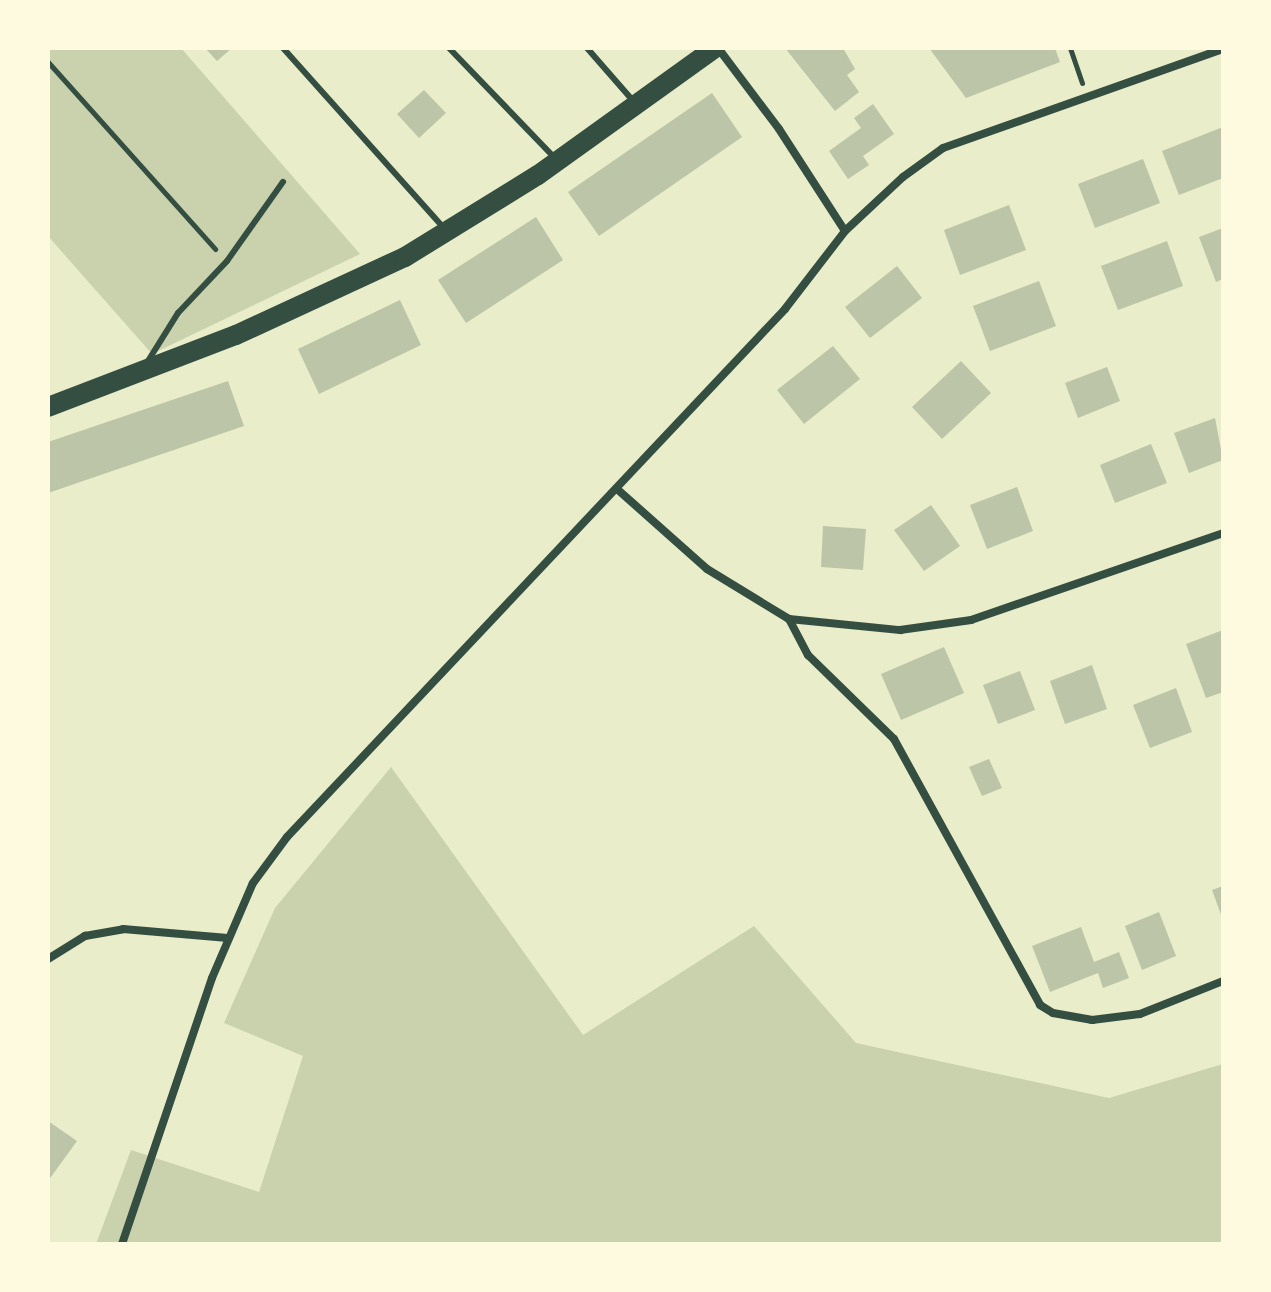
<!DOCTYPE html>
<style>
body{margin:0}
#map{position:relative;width:1271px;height:1292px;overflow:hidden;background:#e9edc9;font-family:"Roboto Serif",serif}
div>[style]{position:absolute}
.green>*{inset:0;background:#cad2ad}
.building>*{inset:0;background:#bcc5a7}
.path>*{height:5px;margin:-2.5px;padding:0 2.5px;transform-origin:2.5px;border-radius:2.5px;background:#344e41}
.service>*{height:6px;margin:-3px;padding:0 3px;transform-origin:3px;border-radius:3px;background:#344e41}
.minor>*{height:8px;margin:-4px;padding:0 4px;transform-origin:4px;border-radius:4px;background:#344e41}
.primary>*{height:20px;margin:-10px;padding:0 10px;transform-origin:10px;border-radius:10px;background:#344e41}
span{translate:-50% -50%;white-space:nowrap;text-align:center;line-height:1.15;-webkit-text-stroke:6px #fefae0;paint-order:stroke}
.frame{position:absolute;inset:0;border:50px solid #fefae0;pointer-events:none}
</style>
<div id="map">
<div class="green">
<div style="clip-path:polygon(48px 48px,181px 48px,360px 254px,152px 354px,48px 236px)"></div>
<div style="clip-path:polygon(391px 767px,583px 1035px,754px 926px,856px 1043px,1109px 1098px,1223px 1064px,1223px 1244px,96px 1244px,131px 1150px,259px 1192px,303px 1056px,224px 1023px,275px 908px)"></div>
</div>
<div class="building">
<div style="clip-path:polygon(205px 48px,232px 48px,217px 61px)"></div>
<div style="clip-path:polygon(785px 48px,843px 48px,855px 69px,847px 75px,859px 92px,835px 111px)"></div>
<div style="clip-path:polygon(929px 48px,1055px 48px,1060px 62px,966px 98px)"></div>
<div style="clip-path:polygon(424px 90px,446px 113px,419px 138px,397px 114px)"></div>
<div style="clip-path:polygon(712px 93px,742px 137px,599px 236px,568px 192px)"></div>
<div style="clip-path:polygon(873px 104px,894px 134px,863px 156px,869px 165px,848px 179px,829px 151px,861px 128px,854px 118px)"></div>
<div style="clip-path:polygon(1223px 127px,1223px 178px,1179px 195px,1162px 151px)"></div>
<div style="clip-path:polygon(1143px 159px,1160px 203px,1095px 228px,1078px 184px)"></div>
<div style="clip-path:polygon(1009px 205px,1026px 250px,960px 275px,944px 230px)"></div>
<div style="clip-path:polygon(536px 217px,563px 260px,466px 323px,438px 280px)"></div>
<div style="clip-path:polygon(1223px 228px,1223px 279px,1216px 282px,1199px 237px)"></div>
<div style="clip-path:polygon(1167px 241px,1183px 286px,1118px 310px,1101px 266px)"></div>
<div style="clip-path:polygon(897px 266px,922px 298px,870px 338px,845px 307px)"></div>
<div style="clip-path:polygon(1039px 281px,1056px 326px,990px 351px,973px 306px)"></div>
<div style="clip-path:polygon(400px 300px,421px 345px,319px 394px,298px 349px)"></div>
<div style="clip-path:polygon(833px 346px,860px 379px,804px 424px,777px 390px)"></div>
<div style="clip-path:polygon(961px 361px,991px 393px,942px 439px,912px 407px)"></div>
<div style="clip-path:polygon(1107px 367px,1120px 401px,1078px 418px,1065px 383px)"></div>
<div style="clip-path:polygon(228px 381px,244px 426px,48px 493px,48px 442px)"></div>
<div style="clip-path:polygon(1215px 418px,1223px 460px,1189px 473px,1174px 433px)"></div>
<div style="clip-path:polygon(1151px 444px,1167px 483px,1115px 503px,1100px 465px)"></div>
<div style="clip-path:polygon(1017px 487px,1033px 531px,987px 549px,970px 505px)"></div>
<div style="clip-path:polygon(931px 505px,960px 546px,924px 571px,894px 530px)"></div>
<div style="clip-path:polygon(823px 526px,866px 529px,863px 570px,821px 567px)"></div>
<div style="clip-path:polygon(1223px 630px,1223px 692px,1206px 698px,1186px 644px)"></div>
<div style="clip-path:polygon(944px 647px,964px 693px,901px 720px,881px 674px)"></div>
<div style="clip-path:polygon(1092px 665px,1107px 709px,1065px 724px,1050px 681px)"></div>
<div style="clip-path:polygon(1020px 671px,1035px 710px,998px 724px,983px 685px)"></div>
<div style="clip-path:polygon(1176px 688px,1192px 732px,1150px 748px,1133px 705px)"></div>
<div style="clip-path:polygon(989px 759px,1002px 788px,982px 796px,969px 767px)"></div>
<div style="clip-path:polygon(1223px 886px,1223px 920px,1212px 890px)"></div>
<div style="clip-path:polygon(1159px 912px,1176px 956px,1142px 970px,1125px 926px)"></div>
<div style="clip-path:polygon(1081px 927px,1094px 962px,1119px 952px,1129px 978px,1103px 988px,1098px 973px,1050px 992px,1032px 946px)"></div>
<div style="clip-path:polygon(48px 1121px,77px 1141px,48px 1181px)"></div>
</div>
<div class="path">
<div style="left:1070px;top:48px;width:37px;rotate:71deg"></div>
<div style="left:48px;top:62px;width:251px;rotate:48.2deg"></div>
</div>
<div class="service">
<div style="left:283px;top:48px;width:243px;rotate:48.2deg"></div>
<div style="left:449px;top:48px;width:154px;rotate:46.1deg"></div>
<div style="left:587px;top:48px;width:73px;rotate:48.9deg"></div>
<div style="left:148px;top:361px;width:57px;rotate:-58deg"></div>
<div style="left:178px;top:313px;width:71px;rotate:-46.7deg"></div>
<div style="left:227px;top:261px;width:97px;rotate:-54.7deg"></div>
</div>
<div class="minor">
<div style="left:718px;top:48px;width:101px;rotate:53deg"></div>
<div style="left:779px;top:129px;width:121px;rotate:57.1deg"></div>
<div style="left:617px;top:489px;width:120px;rotate:41.6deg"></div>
<div style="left:707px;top:569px;width:96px;rotate:31.4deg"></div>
<div style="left:789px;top:619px;width:112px;rotate:5.7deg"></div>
<div style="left:900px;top:630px;width:72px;rotate:-8deg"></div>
<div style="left:971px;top:620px;width:267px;rotate:-19deg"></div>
<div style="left:789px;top:619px;width:41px;rotate:62.2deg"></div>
<div style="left:808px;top:655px;width:120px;rotate:44.3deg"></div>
<div style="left:894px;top:739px;width:303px;rotate:61.2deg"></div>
<div style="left:1040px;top:1005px;width:15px;rotate:32deg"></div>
<div style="left:1053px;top:1013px;width:40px;rotate:10deg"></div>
<div style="left:1092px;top:1020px;width:48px;rotate:-7.1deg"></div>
<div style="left:1140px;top:1014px;width:89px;rotate:-21.7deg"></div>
<div style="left:48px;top:959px;width:44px;rotate:-31.9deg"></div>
<div style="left:85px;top:936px;width:39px;rotate:-10deg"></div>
<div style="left:123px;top:929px;width:105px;rotate:4.9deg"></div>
<div style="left:122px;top:1244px;width:281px;rotate:-71.3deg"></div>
<div style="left:212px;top:978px;width:103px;rotate:-66.7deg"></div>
<div style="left:253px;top:883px;width:57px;rotate:-53.5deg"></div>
<div style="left:287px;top:837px;width:726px;rotate:-46.67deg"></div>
<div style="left:785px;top:309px;width:98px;rotate:-52.4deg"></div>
<div style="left:845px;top:231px;width:79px;rotate:-43deg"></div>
<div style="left:903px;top:177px;width:49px;rotate:-35.9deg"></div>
<div style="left:943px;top:148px;width:297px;rotate:-19.5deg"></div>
</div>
<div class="primary">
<div style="left:48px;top:407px;width:201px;rotate:-21deg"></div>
<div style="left:236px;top:335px;width:186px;rotate:-24.8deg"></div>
<div style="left:405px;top:257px;width:156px;rotate:-31.7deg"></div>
<div style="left:538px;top:175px;width:218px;rotate:-35.7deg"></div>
</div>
<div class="frame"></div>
</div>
